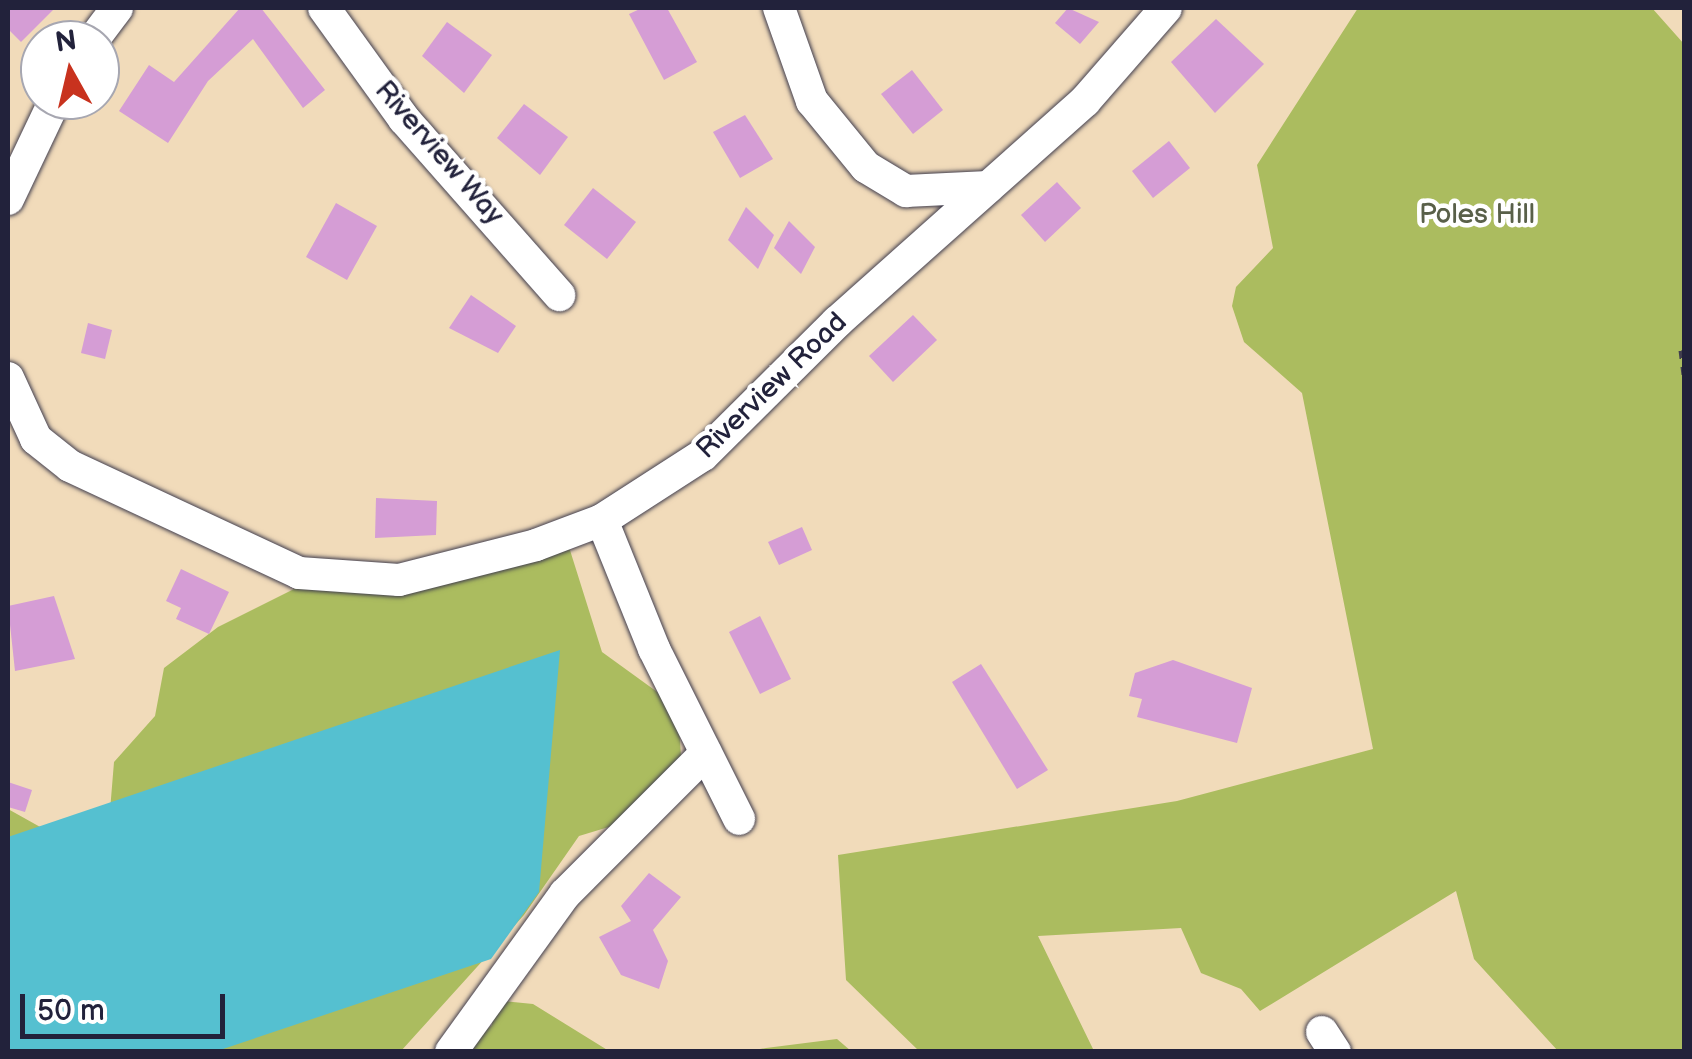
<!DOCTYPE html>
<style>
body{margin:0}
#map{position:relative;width:1692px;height:1059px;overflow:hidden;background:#f1dbba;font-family:"Balsamiq Sans",sans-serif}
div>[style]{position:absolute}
.green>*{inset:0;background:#abbc5f}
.water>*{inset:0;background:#55c0d0}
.building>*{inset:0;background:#d59dd5}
.path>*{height:5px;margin-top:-2.5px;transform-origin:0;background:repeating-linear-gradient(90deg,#413e4e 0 8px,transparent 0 16px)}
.roads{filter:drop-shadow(0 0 2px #413e4e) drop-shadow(0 0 2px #413e4e)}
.minor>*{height:32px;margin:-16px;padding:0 16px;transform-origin:16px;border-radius:16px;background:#fff}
span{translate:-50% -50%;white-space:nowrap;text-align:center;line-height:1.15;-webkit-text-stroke:9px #fff;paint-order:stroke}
.street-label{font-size:28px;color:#22223b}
.park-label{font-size:28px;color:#596049}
.frame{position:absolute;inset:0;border:10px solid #22223b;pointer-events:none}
.north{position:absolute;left:20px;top:20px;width:100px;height:100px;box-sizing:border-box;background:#fff;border:2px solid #a7a7b1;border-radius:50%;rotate:352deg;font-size:28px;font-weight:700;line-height:40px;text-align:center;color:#22223b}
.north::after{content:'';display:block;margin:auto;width:35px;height:45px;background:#c8321e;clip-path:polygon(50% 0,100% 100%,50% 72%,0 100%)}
.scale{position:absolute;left:20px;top:994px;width:205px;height:45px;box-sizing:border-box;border:5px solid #22223b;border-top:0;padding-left:12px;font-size:30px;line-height:35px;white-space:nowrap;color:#22223b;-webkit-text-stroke:8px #fff;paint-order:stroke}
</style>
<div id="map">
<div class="green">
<div style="clip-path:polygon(1358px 8px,1652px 8px,1684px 44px,1684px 1051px,1558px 1051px,1474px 959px,1456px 891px,1260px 1011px,1241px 989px,1201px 973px,1181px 928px,1038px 936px,1094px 1051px,919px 1051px,846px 980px,838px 855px,1177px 801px,1373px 749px,1302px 393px,1244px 342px,1232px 306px,1236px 287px,1273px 248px,1257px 165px)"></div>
<div style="clip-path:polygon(569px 547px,602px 652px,678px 707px,681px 757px,612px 826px,579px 836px,524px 915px,401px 1051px,118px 1051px,8px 945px,8px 809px,42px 828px,108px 835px,114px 762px,155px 716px,164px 668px,218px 627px,294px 589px,376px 566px)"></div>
<div style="clip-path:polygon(494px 1000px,533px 1004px,609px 1051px,462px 1052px,492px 1025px)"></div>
<div style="clip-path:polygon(837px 1039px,851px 1051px,749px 1051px,766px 1048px)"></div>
</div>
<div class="water">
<div style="clip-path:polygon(560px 650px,539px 892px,491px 959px,217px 1051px,8px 1051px,8px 837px)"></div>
</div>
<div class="building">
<div style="clip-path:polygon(8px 8px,55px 8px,21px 42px,8px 29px)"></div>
<div style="clip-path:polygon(240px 8px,261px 8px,325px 90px,303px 108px,253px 39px,208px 81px,168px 143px,119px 111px,149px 65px,174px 82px)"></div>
<div style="clip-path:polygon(642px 8px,667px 8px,697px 62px,664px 80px,629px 14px)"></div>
<div style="clip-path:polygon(1068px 8px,1099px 22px,1080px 44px,1055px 23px)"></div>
<div style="clip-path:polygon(1216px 19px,1264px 64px,1215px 113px,1171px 62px)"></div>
<div style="clip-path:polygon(447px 22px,492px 55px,464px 93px,422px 56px)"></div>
<div style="clip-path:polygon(912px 70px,943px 110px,913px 134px,881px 94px)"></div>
<div style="clip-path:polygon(524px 104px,568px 137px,540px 175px,497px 138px)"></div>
<div style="clip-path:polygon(745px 115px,773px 159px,740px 178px,713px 132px)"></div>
<div style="clip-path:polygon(1169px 141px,1190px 168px,1153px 198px,1132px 171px)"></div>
<div style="clip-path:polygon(1057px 182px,1081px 208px,1045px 242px,1021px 215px)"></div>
<div style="clip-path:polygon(593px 188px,636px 222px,607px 259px,564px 225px)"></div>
<div style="clip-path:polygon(336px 203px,377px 226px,347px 280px,306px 257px)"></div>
<div style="clip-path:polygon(746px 207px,774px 235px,758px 269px,728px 240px)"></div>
<div style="clip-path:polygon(789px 221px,815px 247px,801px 274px,774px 248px)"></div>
<div style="clip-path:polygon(471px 295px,516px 326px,498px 353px,449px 328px)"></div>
<div style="clip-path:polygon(913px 315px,937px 340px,893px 382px,869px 356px)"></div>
<div style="clip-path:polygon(88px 323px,112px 330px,105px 359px,81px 353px)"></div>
<div style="clip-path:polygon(376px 498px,437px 501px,436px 535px,375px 538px)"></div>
<div style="clip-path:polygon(802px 527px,812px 550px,779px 565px,768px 542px)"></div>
<div style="clip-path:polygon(181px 569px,229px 592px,209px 634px,176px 619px,181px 608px,166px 601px)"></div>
<div style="clip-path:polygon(54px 596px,75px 659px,15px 671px,8px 606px)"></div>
<div style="clip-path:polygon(760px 616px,791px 679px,760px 694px,729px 632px)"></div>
<div style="clip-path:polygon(1173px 660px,1252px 688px,1237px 743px,1137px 717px,1142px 699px,1129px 696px,1135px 673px)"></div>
<div style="clip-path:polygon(981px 664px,1048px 770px,1017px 789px,952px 682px)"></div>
<div style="clip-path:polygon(8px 782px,32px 790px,25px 812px,8px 807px)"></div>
<div style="clip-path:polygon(649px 873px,681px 897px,653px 930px,668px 961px,659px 989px,621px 975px,599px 937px,631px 921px,621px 906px)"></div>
</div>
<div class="path">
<div style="left:1681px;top:350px;width:26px;rotate:83deg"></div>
</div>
<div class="roads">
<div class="minor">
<div style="left:324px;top:8px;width:137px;rotate:54.2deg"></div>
<div style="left:404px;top:119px;width:235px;rotate:48.6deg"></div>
<div style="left:779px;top:8px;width:99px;rotate:70.5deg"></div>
<div style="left:812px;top:101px;width:85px;rotate:50.7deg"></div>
<div style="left:866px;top:167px;width:47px;rotate:31deg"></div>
<div style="left:906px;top:191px;width:82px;rotate:-2.8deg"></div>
<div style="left:93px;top:40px;width:40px;rotate:-53deg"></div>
<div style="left:8px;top:199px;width:110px;rotate:-64.6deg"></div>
<div style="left:8px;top:378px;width:67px;rotate:65.3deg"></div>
<div style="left:36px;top:439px;width:43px;rotate:38.5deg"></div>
<div style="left:70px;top:466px;width:253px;rotate:25deg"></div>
<div style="left:299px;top:573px;width:100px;rotate:4deg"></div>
<div style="left:399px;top:580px;width:141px;rotate:-14.3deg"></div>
<div style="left:536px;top:545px;width:71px;rotate:-20.7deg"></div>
<div style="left:602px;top:520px;width:120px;rotate:-32.8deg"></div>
<div style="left:703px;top:455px;width:189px;rotate:-44.8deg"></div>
<div style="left:837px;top:322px;width:332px;rotate:-41.7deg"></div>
<div style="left:1085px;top:101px;width:123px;rotate:-48.9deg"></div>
<div style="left:602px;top:520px;width:139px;rotate:68deg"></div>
<div style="left:654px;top:649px;width:190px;rotate:63.4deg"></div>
<div style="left:1322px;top:1032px;width:24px;rotate:57deg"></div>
<div style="left:451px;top:1052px;width:195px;rotate:-54.2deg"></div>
<div style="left:565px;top:894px;width:199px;rotate:-45deg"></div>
</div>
</div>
<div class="street-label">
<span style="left:439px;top:153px;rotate:49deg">Riverview Way</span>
<span style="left:772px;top:386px;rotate:-44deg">Riverview Road</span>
</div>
<div class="park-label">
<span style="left:1477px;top:215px">Poles Hill</span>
</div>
<div class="frame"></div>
<div class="north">N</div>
<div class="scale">50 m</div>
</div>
